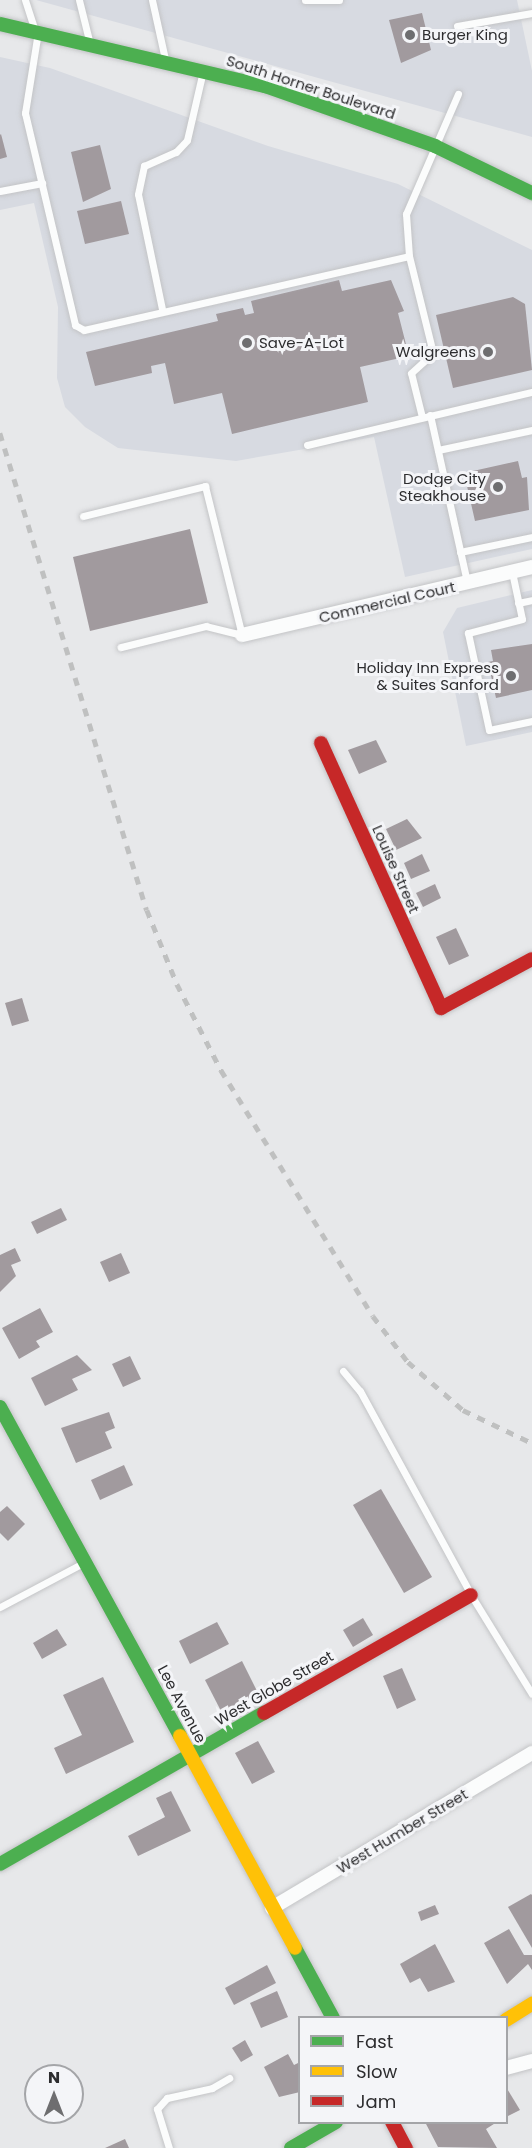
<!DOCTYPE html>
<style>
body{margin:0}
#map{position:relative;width:532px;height:2148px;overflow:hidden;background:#e7e8ea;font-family:Poppins,sans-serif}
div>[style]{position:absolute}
.built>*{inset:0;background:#d7dae1}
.building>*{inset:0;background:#a19a9e}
.roads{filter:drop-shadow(0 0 2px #c3c4c6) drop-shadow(0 0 2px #c3c4c6)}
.lane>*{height:7px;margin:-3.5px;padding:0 3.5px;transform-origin:3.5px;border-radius:3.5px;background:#fbfcfc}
.street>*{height:14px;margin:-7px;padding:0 7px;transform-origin:7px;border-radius:7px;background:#fbfcfc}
.fast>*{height:14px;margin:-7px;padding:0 7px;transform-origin:7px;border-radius:7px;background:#4caf50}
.slow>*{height:14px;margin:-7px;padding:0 7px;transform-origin:7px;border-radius:7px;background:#ffc107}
.jam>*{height:14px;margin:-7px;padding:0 7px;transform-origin:7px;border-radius:7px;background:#c62828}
.rail>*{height:4.5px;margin-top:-2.25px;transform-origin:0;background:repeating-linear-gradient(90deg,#bfc0c0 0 8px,transparent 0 16px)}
.dots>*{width:16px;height:16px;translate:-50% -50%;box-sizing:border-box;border:3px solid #f4f5f8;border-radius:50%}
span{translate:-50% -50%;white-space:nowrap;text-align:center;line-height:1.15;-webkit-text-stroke:6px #f4f5f8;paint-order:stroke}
.poi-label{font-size:15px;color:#2d2d2f}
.left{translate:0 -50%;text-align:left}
.right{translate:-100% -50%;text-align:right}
.street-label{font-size:15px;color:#2d2d2f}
.legend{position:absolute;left:298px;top:2016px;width:210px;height:108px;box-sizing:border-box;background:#f4f5f8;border:2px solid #a4a5a8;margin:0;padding:8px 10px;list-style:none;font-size:18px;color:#2d2d2f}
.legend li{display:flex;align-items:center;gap:12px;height:30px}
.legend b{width:30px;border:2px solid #a4a5a8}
.north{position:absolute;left:24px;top:2064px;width:60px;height:60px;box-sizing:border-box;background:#f4f5f8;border:2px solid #a4a5a8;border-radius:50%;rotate:0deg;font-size:16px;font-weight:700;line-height:24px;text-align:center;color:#2d2d2f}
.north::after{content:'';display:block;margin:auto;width:21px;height:27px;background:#6e6e70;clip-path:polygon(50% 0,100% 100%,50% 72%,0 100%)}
</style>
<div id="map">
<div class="built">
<div style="clip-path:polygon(36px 0,517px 0,532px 71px,532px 137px)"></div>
<div style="clip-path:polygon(0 57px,50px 68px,268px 146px,398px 184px,532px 250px,532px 549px,405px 577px,374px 437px,236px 461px,118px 448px,85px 427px,65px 407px,57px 378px,58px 307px,34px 203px,0 210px)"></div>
<div style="clip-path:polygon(532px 590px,532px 732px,466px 746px,443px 632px,457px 608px)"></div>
</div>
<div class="building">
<div style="clip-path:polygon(422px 13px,431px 50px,401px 63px,389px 20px)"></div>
<div style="clip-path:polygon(1px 134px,7px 157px,0 159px,0 135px)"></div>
<div style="clip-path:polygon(100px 145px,111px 189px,83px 202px,71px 152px)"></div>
<div style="clip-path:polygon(121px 201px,129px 234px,85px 244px,77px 211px)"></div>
<div style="clip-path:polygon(339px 280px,342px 291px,391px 280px,404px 311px,398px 313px,409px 356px,360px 367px,368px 402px,232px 434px,222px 393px,174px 404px,165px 363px,151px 366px,152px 373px,95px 386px,86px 352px,218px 321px,216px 314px,243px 308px,245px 315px,254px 313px,251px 301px)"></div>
<div style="clip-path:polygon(513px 297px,525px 304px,532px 370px,453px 388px,436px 315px)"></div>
<div style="clip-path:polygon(518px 461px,522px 478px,527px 477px,529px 510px,475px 521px,464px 473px)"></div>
<div style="clip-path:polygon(190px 529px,208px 603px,90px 631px,73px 557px)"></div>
<div style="clip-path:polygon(532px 644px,532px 690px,496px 698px,488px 662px,493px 661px,491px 650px)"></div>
<div style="clip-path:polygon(376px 740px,387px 762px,359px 774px,348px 750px)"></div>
<div style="clip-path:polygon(407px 819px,422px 838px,396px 850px,386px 829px)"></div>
<div style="clip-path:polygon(422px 854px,430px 871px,411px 879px,404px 863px)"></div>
<div style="clip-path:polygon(435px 884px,441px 898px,423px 907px,416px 893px)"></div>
<div style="clip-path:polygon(456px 928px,469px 956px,449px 965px,436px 937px)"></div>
<div style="clip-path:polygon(22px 998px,29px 1021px,12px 1026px,5px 1003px)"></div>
<div style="clip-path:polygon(61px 1208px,67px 1220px,37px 1234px,31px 1222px)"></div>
<div style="clip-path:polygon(15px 1248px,21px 1261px,11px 1265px,16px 1276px,0 1292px,0 1255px)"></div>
<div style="clip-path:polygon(121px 1253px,130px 1273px,109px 1282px,100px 1262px)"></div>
<div style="clip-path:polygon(40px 1308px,53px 1332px,36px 1341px,40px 1347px,19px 1359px,2px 1328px)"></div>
<div style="clip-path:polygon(77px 1355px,92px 1370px,72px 1379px,78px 1390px,45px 1406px,31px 1378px)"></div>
<div style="clip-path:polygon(130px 1356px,141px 1379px,123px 1387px,112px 1364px)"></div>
<div style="clip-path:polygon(109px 1412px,115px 1428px,105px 1432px,112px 1448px,76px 1463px,61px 1428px)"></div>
<div style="clip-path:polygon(124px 1465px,133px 1485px,100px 1500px,91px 1480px)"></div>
<div style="clip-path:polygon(381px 1489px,432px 1577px,404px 1593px,353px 1505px)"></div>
<div style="clip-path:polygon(7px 1506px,25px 1524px,8px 1541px,0 1533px,0 1512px)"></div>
<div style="clip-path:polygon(363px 1618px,373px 1635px,353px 1647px,343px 1630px)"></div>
<div style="clip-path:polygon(217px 1622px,229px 1644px,190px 1664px,179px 1641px)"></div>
<div style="clip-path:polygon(57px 1629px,67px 1645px,42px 1659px,33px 1643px)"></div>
<div style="clip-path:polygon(242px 1661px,261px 1699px,221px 1711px,205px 1680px)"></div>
<div style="clip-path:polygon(402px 1668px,416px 1700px,397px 1709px,383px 1676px)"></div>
<div style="clip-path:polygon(103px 1677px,134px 1742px,66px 1774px,54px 1748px,82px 1735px,63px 1695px)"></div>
<div style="clip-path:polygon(258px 1741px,275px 1772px,252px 1784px,235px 1753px)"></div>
<div style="clip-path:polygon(171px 1791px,191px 1831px,138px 1856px,128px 1836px,165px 1817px,156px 1798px)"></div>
<div style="clip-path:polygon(531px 1894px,532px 1895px,532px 1948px,508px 1907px)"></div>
<div style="clip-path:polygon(435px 1905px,439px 1914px,421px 1921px,418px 1912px)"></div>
<div style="clip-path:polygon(509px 1929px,524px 1955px,532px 1955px,532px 1970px,528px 1964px,507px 1984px,484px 1943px)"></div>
<div style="clip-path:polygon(435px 1944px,455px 1982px,428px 1992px,420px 1978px,410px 1983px,400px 1964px)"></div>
<div style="clip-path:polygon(267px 1965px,276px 1983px,234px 2005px,225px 1988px)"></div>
<div style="clip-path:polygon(277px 1991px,288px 2017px,261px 2028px,250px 2003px)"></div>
<div style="clip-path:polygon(245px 2040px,253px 2055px,241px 2062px,232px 2048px)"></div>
<div style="clip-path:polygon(288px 2054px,294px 2065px,300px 2062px,300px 2092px,279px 2097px,264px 2067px)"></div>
<div style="clip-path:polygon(506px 2087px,520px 2110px,506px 2117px)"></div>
<div style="clip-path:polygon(425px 2122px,497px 2122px,486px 2129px,497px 2148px,438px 2147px)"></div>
<div style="clip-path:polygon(125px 2139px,129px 2148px,105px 2148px)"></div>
</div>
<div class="roads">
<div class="lane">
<div style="left:25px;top:0;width:29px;rotate:72deg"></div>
<div style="left:79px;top:0;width:41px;rotate:76deg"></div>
<div style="left:152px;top:0;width:60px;rotate:77.6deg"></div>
<div style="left:305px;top:0;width:34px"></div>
<div style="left:457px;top:26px;width:76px;rotate:-9.8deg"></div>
<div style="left:37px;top:38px;width:76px;rotate:99.1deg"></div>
<div style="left:25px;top:113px;width:218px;rotate:76.7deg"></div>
<div style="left:75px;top:325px;width:10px;rotate:29deg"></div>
<div style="left:84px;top:330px;width:333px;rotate:-12.8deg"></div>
<div style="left:0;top:191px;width:43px;rotate:-10.8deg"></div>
<div style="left:162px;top:309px;width:117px;rotate:-101.8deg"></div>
<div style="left:138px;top:194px;width:29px;rotate:-78deg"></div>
<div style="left:144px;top:166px;width:35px;rotate:-24deg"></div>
<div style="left:176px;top:152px;width:16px;rotate:-47deg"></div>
<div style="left:187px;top:140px;width:67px;rotate:-77deg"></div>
<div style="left:430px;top:415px;width:171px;rotate:77.5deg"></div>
<div style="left:422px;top:417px;width:45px;rotate:-104deg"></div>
<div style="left:411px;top:373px;width:30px;rotate:-42deg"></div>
<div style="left:433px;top:353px;width:100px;rotate:-103.9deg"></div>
<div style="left:409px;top:256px;width:42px;rotate:-94.1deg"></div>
<div style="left:406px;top:214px;width:131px;rotate:-66.6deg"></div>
<div style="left:307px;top:445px;width:231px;rotate:-13.3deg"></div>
<div style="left:438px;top:450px;width:96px;rotate:-12deg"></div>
<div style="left:83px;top:516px;width:126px;rotate:-13.8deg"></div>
<div style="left:205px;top:486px;width:154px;rotate:76.1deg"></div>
<div style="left:242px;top:635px;width:37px;rotate:-166deg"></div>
<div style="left:206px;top:626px;width:88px;rotate:166.1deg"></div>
<div style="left:460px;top:552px;width:74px;rotate:-11.8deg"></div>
<div style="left:512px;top:572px;width:48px;rotate:78deg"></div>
<div style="left:522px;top:619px;width:56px;rotate:165.5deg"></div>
<div style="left:468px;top:633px;width:99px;rotate:77.8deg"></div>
<div style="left:489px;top:730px;width:44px;rotate:-11.8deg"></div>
<div style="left:518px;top:603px;width:14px;rotate:-12deg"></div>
<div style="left:343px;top:1371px;width:26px;rotate:50deg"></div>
<div style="left:360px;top:1391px;width:232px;rotate:61.4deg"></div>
<div style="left:471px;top:1595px;width:116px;rotate:58.4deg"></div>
<div style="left:0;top:1607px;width:94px;rotate:-27.9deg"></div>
<div style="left:169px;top:2148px;width:41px;rotate:-107.1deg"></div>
<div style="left:157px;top:2109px;width:15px;rotate:-48deg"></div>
<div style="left:167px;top:2098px;width:46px;rotate:-12.5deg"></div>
<div style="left:212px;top:2088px;width:20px;rotate:-30deg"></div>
</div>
<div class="street">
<div style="left:242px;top:635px;width:298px;rotate:-13.2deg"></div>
<div style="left:272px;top:1908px;width:303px;rotate:-30.8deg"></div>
<div style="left:506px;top:2068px;width:27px;rotate:-15deg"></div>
</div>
<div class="fast">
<div style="left:0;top:24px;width:272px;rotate:13.2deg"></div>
<div style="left:265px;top:86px;width:180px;rotate:19.4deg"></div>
<div style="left:435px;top:146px;width:108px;rotate:25.9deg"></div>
<div style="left:0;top:1407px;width:375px;rotate:61.3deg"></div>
<div style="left:0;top:1864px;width:304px;rotate:-29.8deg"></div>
<div style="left:295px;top:1948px;width:80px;rotate:61.5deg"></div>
<div style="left:291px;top:2148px;width:52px;rotate:-30deg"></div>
</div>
<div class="slow">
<div style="left:180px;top:1736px;width:241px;rotate:61.5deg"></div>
<div style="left:506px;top:2020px;width:31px;rotate:-32deg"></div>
</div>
<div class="jam">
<div style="left:321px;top:743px;width:291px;rotate:65.6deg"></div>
<div style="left:441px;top:1008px;width:103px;rotate:-28.3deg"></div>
<div style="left:264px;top:1713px;width:238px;rotate:-29.7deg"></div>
<div style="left:392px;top:2122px;width:30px;rotate:62deg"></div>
</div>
</div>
<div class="rail">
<div style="left:0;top:433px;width:499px;rotate:72.9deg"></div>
<div style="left:147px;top:910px;width:80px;rotate:67.9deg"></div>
<div style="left:177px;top:984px;width:97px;rotate:62.9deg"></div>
<div style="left:221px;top:1070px;width:289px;rotate:58.3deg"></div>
<div style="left:373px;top:1316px;width:58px;rotate:52.7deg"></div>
<div style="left:408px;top:1362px;width:73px;rotate:41.1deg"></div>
<div style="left:463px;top:1410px;width:76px;rotate:25.6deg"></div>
</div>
<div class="dots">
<div style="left:410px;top:35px;background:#6e6e70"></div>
<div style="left:247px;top:343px;background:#6e6e70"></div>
<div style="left:488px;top:352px;background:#6e6e70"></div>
<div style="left:498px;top:487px;background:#6e6e70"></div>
<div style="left:511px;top:676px;background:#6e6e70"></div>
</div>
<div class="poi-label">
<span class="left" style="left:422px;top:35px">Burger King</span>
<span class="left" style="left:259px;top:343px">Save-A-Lot</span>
<span class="right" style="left:476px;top:352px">Walgreens</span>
<span class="right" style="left:486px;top:487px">Dodge City<br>Steakhouse</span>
<span class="right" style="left:499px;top:676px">Holiday Inn Express<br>&amp; Suites Sanford</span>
</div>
<div class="street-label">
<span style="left:311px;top:87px;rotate:18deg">South Horner Boulevard</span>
<span style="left:387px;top:602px;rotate:-13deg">Commercial Court</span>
<span style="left:396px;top:869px;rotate:66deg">Louise Street</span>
<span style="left:274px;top:1688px;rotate:-30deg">West Globe Street</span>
<span style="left:182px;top:1704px;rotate:62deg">Lee Avenue</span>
<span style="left:402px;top:1831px;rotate:-31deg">West Humber Street</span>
</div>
<ul class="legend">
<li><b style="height:8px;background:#4caf50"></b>Fast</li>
<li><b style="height:8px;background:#ffc107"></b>Slow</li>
<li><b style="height:8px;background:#c62828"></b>Jam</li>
</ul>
<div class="north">N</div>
</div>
